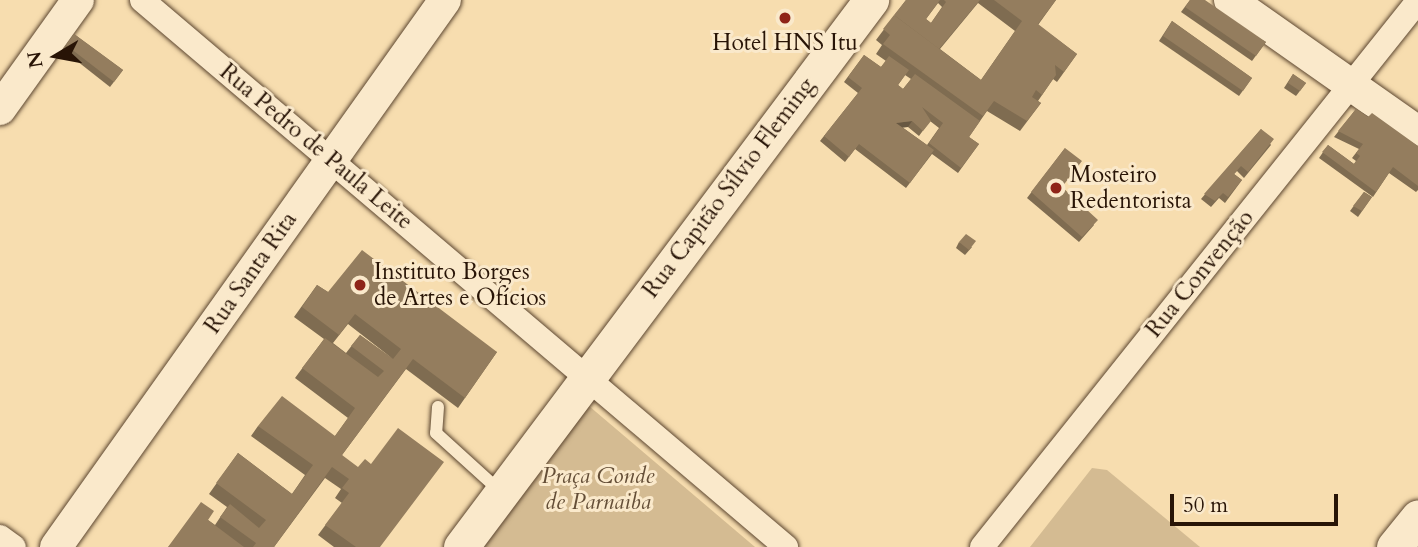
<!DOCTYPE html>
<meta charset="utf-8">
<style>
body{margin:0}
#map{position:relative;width:1418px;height:547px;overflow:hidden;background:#f7ddaf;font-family:Cardo,serif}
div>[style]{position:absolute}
.green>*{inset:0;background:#d4bb92}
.roads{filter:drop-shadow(0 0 2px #5c4630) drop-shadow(0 0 2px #5c4630)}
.service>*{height:12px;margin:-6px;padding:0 6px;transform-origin:6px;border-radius:6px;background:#fae9cb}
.minor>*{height:24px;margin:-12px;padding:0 12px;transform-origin:12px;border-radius:12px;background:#fae9cb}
.tertiary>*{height:32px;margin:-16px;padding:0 16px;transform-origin:16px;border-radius:16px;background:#fae9cb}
.secondary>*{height:35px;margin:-17.5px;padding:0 17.5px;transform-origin:17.5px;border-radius:17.5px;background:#fae9cb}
.wall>*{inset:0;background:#7f6c51}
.shaded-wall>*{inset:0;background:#685842}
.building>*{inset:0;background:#947d5e}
.dots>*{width:19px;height:19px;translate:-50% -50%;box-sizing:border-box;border:4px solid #fae9cb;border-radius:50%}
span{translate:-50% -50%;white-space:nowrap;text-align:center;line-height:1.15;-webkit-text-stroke:6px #fae9cb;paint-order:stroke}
.poi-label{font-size:23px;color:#281406}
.left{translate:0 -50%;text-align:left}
.street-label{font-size:23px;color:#281406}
.park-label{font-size:23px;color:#644e37;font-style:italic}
.north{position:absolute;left:21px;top:21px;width:70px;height:70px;-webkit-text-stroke:5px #fae9cb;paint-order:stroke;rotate:260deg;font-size:19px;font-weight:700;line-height:28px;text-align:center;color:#281406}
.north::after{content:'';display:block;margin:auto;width:24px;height:32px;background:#281406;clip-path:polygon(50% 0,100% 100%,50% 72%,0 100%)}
.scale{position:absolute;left:1170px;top:494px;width:168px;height:32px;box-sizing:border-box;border:4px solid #281406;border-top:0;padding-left:9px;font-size:21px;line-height:24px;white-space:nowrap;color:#281406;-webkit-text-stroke:5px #fae9cb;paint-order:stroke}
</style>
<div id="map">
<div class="green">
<div style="clip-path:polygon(589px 406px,755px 547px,484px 547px)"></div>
<div style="clip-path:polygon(1092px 468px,1107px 470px,1200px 547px,1030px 547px)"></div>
</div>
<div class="roads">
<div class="service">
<div style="left:438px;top:407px;width:26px;rotate:94deg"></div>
<div style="left:436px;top:433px;width:88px;rotate:42.2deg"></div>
</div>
<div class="minor">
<div style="left:142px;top:0;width:845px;rotate:40.34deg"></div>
<div style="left:0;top:537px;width:17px;rotate:36deg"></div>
<div style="left:982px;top:547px;width:699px;rotate:-51.39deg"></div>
</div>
<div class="tertiary">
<div style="left:1230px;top:0;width:230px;rotate:35.1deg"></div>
<div style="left:0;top:109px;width:134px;rotate:-54.4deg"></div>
<div style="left:56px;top:547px;width:671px;rotate:-54.58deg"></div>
</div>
<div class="secondary">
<div style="left:461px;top:547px;width:684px;rotate:-53.15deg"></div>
<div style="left:1394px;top:547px;width:38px;rotate:-51deg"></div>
</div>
</div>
<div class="wall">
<div style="clip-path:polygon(evenodd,906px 0,1056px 0,1038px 25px,1077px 54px,1057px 82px,1053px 79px,1038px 101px,1041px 103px,1020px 131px,987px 111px,969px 137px,979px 144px,958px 173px,932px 154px,906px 188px,855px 149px,845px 162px,820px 141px,858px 93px,844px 82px,864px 55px,881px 67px,886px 61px,876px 54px,882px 45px,876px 40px,906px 0,938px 3px,942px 7px,931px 23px,926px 19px,938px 3px,906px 0,978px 3px,1015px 31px,981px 80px,940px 49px,978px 3px,906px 0,905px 75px,911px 79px,903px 89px,898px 85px,905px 75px,906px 0,930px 121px,939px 128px,927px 145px,902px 127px,908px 127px,919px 136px,930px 121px)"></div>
<div style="clip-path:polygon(1190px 0,1266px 42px,1252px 61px,1181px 12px)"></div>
<div style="clip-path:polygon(1172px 21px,1252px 78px,1239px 96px,1159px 41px)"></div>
<div style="clip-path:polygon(74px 34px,123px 70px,110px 87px,63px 50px)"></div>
<div style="clip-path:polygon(1293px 74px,1306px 83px,1296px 96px,1284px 88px)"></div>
<div style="clip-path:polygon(1356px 109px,1418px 146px,1418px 190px,1416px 192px,1389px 173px,1373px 197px,1319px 158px,1328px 145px,1354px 164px,1356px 161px,1352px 158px,1359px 149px,1334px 137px)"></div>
<div style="clip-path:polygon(1261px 129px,1271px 145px,1244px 178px,1237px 171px,1234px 174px,1242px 180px,1225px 203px,1219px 198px,1211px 207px,1201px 199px)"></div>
<div style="clip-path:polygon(1065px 148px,1062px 187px,1094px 225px,1079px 242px,1027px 198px)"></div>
<div style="clip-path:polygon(1364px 192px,1372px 197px,1358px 217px,1350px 211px)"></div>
<div style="clip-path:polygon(959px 242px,972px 247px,965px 255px,956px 248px)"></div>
<div style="clip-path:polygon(evenodd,317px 285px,328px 292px,497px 352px,458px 408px,406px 369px,342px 455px,380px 547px,334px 547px,318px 535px,342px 503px,335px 498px,341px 489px,325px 478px,274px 547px,168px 547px,208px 520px,215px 525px,227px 507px,209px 494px,238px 453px,292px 494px,305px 475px,251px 436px,258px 426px,335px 436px,348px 418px,295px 378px,324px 339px,294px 317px,317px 285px,348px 324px,393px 359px,360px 335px,346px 353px,333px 343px,348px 324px)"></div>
</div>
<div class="shaded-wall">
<div style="clip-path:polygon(912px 121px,908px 127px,893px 129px,896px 123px)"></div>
</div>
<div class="building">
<div style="clip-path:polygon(906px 0,940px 0,926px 19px,931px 23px,946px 2px,944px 0,980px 0,939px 49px,894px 15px)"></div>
<div style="clip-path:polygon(994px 0,1056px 0,1038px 24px,1077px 54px,1064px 72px,1055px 65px,1056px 75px,1042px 95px,1036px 90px,1032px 97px,1041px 103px,1027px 121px,994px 101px,983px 116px,883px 44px,890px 35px,883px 29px,894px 15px,981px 80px,1022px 21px)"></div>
<div style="clip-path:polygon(1190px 0,1205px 0,1266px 42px,1256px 56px,1185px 7px)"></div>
<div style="clip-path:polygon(1172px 21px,1252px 78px,1243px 91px,1163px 36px)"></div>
<div style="clip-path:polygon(74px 34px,123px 70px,114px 82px,66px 45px)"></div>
<div style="clip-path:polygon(864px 55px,881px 67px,889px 56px,909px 70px,898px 85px,903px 89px,915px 74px,980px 121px,969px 137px,979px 144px,961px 168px,929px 143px,943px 123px,922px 107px,931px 121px,923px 131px,912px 121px,896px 123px,934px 150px,910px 183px,859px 144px,849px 157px,824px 136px,862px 88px,848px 77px)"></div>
<div style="clip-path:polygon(1293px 74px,1306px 83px,1300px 91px,1288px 83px)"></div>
<div style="clip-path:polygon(1356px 109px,1368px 117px,1372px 113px,1418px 146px,1418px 186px,1393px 167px,1376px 192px,1322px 152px,1328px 145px,1354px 164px,1360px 156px,1356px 153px,1363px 144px,1338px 131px)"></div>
<div style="clip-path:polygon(1261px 129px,1274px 139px,1248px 172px,1241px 166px,1234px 174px,1242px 180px,1228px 197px,1223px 193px,1215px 201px,1204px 194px)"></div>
<div style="clip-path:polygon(1065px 148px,1082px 161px,1062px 187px,1098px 220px,1082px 237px,1031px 192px)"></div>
<div style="clip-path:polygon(1364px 192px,1372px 197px,1362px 211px,1353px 206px)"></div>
<div style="clip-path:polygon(966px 234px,976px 241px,969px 250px,959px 242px)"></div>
<div style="clip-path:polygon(362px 250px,497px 352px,465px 398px,413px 359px,342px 455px,358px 467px,365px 459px,371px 464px,398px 428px,444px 462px,380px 547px,356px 547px,325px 525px,349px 493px,342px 488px,349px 479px,332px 467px,274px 547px,253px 547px,256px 543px,220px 517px,230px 504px,259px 528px,266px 520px,216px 483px,238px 453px,292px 494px,313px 465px,258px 426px,282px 396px,335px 436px,355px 408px,302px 368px,325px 338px,378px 377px,384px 371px,351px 346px,360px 335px,393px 359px,401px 349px,355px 314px,339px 335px,302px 307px,317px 285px,328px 292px)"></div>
<div style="clip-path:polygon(201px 502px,214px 511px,208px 520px,244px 547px,168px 547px)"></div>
</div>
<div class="dots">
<div style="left:785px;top:18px;background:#8f2418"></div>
<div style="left:1056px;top:188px;background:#8f2418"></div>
<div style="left:360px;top:285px;background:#8f2418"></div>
</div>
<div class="poi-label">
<span style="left:785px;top:43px">Hotel HNS Itu</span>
<span class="left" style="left:1070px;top:188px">Mosteiro<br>Redentorista</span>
<span class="left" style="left:374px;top:285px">Instituto Borges<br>de Artes e Ofícios</span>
</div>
<div class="street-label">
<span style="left:316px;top:147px;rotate:40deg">Rua Pedro de Paula Leite</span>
<span style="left:729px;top:188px;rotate:-53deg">Rua Capitão Sílvio Fleming</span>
<span style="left:251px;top:273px;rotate:-55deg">Rua Santa Rita</span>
<span style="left:1200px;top:274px;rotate:-51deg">Rua Convenção</span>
</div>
<div class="park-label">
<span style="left:598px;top:489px">Praça Conde<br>de Parnaiba</span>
</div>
<div class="north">N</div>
<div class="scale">50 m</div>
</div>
